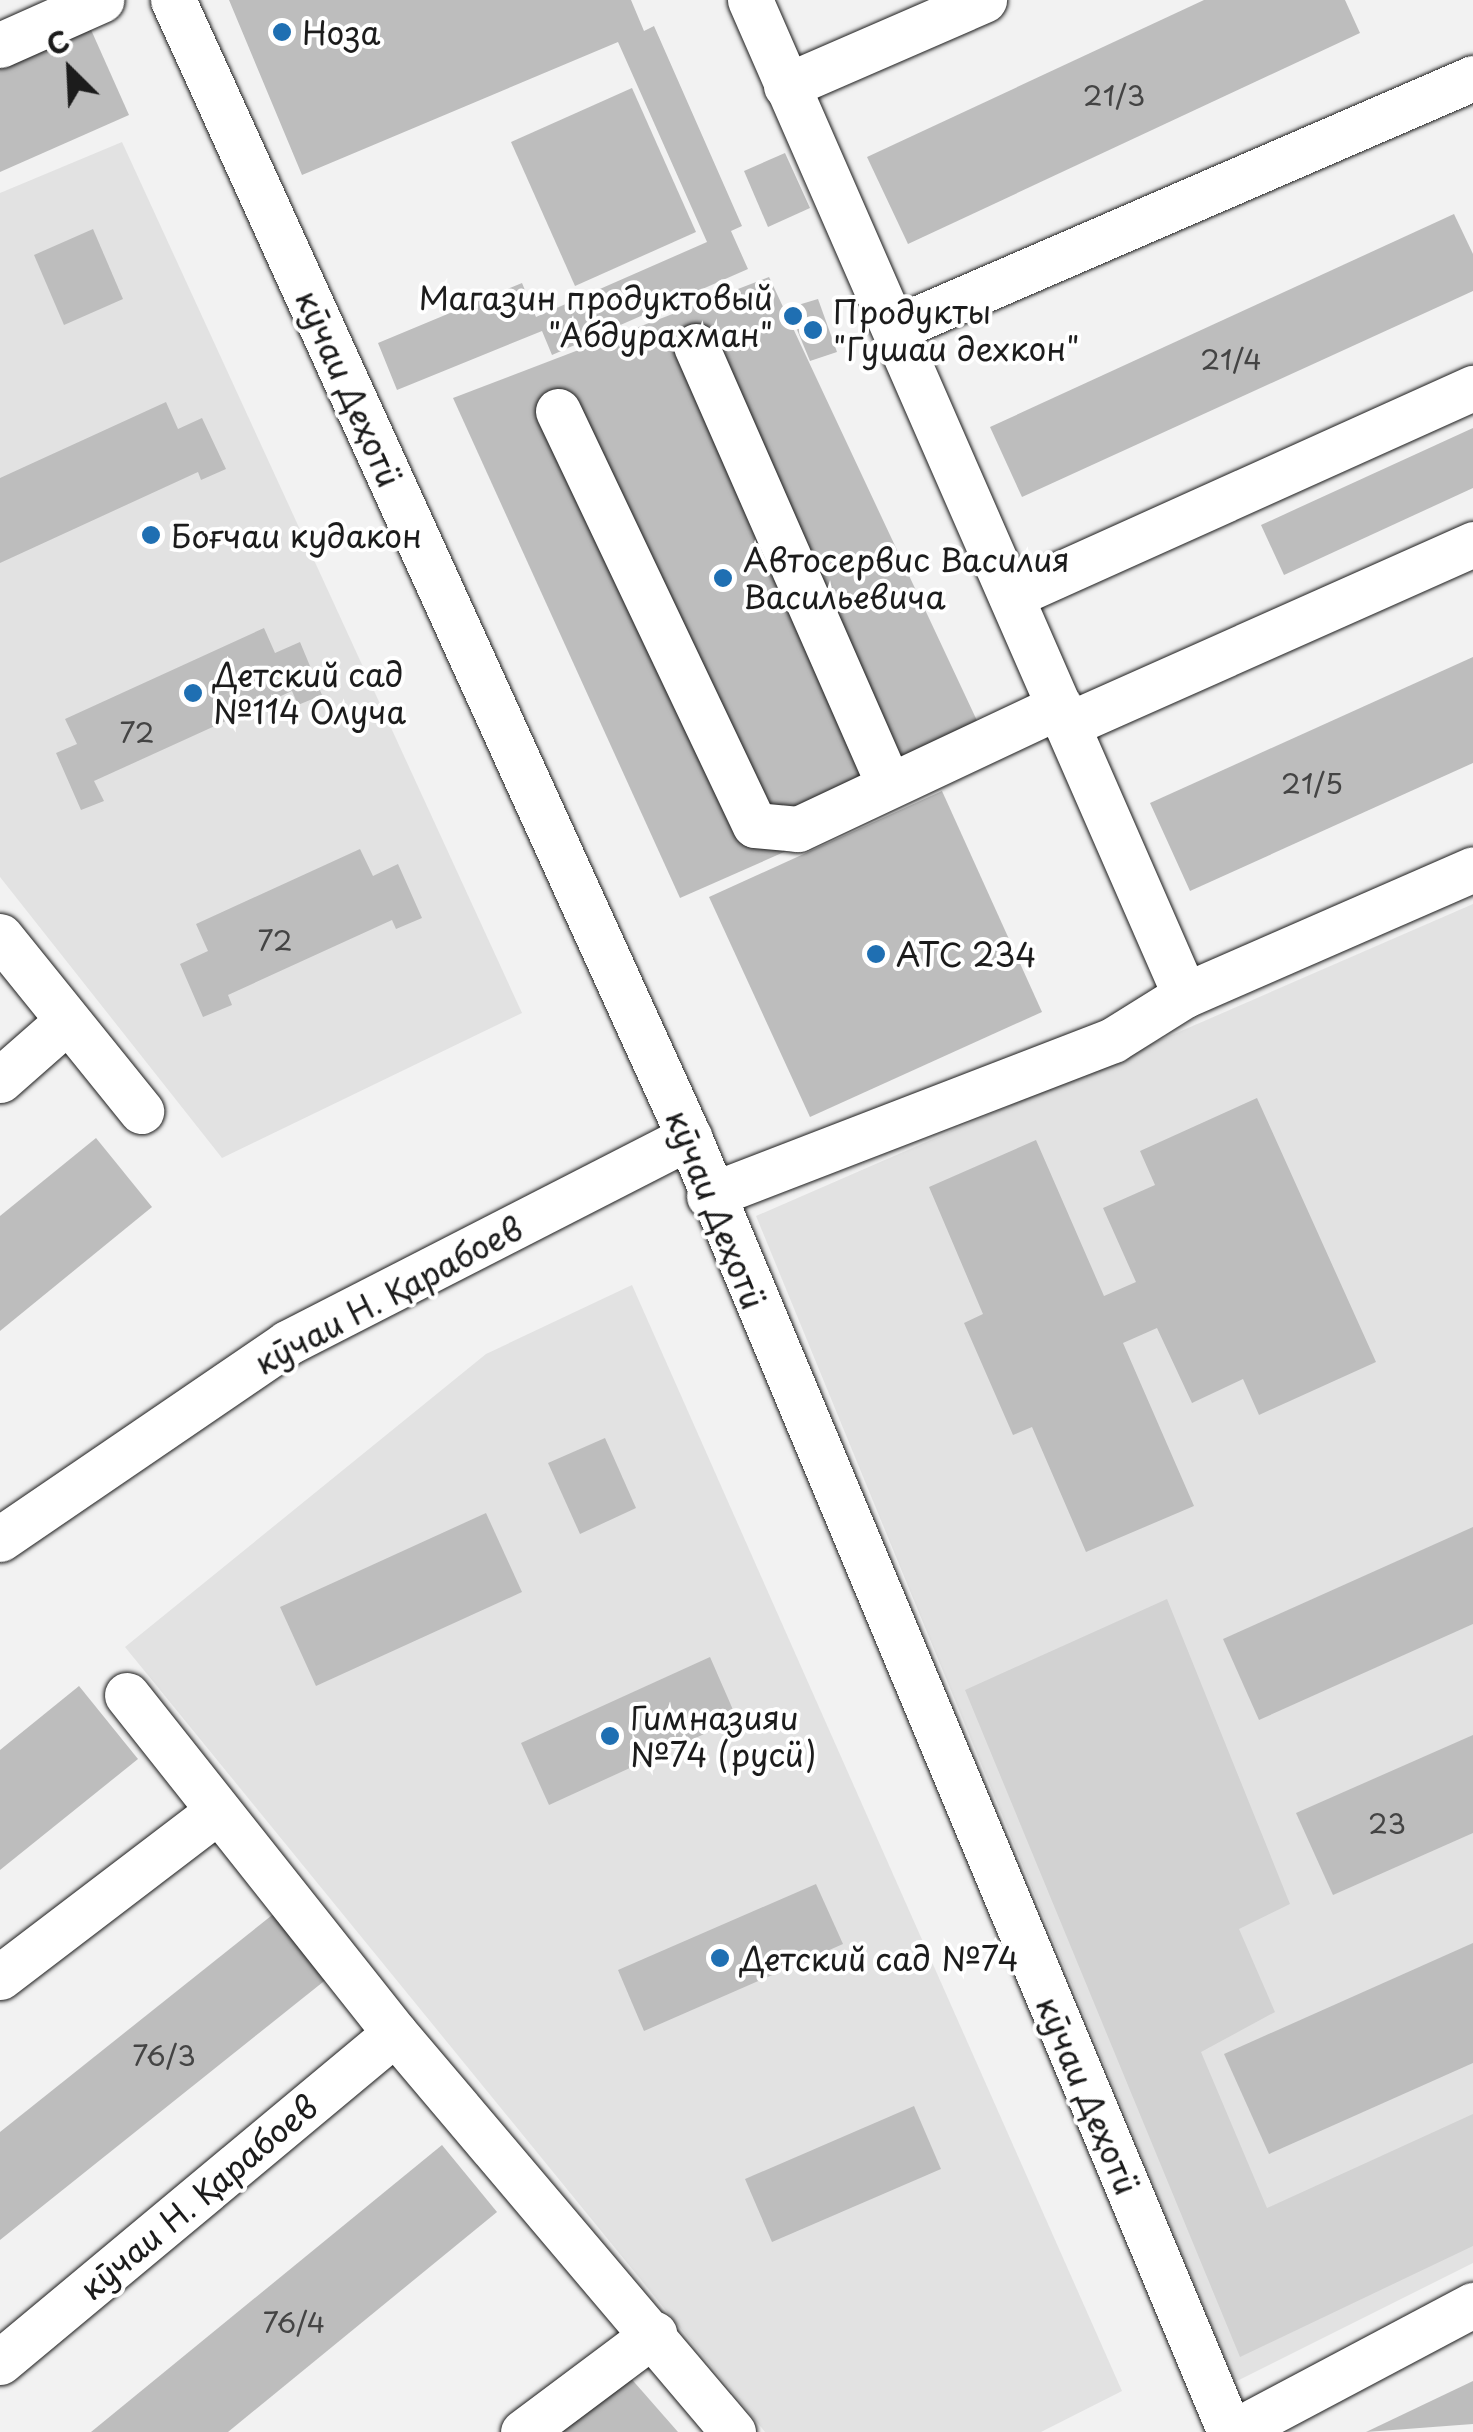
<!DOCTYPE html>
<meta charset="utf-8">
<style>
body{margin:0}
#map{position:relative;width:1473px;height:2432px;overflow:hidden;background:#f2f2f2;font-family:"Playpen Sans",sans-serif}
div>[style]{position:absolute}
.built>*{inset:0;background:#e2e2e2}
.green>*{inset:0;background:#d2d2d2}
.building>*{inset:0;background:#bdbdbd}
.roads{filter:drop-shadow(0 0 2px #1c1c1c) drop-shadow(0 0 2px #1c1c1c)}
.minor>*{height:45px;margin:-22.5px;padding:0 22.5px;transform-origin:22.5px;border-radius:22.5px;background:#fff}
.dots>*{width:28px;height:28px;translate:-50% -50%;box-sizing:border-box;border:5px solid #fff;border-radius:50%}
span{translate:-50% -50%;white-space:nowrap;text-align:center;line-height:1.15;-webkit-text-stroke:8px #fff;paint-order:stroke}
.number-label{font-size:28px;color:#444}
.number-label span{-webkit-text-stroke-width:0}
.poi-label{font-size:32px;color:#1c1c1c}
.left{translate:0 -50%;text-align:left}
.right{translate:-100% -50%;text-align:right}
.street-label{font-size:32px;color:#1c1c1c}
.north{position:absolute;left:20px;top:20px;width:100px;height:100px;-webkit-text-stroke:8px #fff;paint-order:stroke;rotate:336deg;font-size:28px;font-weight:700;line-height:40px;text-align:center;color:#1c1c1c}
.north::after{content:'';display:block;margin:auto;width:35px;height:45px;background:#1c1c1c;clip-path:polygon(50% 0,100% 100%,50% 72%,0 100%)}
</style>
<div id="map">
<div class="built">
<div style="clip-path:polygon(122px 142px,522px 1013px,222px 1158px,0 877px,0 193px)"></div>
<div style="clip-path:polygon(1473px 904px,1473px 2263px,1235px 2382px,756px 1216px)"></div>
<div style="clip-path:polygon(632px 1285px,1122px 2391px,1041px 2432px,765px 2432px,125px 1647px,486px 1354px)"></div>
</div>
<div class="green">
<div style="clip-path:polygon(1167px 1599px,1290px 1904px,1239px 1929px,1275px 2012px,1201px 2052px,1267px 2208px,1473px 2114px,1473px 2246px,1240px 2357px,965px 1690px)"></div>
</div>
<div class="building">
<div style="clip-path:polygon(229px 0,631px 0,644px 31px,654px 26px,742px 226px,731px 231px,748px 269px,552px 355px,542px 331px,397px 390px,378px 343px,522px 283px,536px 317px,707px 242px,618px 42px,302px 175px)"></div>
<div style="clip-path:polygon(1204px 0,1345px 0,1360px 33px,908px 244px,867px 157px)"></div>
<div style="clip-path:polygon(88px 23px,129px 115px,0 172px,0 62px)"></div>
<div style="clip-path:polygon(632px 88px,696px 232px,575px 286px,511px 142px)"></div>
<div style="clip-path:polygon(785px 153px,810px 208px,768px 227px,744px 171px)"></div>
<div style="clip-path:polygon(1454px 214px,1473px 254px,1473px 291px,1022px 497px,990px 427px)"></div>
<div style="clip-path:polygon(93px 229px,123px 299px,64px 325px,34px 255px)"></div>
<div style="clip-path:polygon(769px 277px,995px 759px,680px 898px,453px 398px)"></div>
<div style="clip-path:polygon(818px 299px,837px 352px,810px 361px,788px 308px)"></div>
<div style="clip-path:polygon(166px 402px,178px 429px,202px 418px,226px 469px,201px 480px,198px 472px,0 563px,0 478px)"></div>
<div style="clip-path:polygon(1473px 428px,1473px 488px,1284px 575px,1261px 525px)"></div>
<div style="clip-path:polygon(264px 628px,275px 653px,300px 642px,322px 695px,298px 705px,292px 691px,94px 781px,104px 801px,81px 810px,56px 753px,77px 744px,65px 719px)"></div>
<div style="clip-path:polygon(1473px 657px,1473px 763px,1190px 891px,1150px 803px)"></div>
<div style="clip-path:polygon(942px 791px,1042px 1012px,810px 1117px,709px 897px)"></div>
<div style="clip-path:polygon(360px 849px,373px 876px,398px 864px,422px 918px,396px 929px,392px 920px,228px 995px,232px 1005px,203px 1017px,180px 964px,208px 951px,196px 924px)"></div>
<div style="clip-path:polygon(1257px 1098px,1376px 1362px,1259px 1415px,1243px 1379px,1192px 1403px,1157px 1328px,1123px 1343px,1194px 1506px,1086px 1552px,1032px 1427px,1013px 1435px,964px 1323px,983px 1314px,929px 1187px,1036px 1140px,1104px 1296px,1136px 1282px,1103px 1208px,1155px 1185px,1140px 1151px)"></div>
<div style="clip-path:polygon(96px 1138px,152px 1207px,0 1331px,0 1216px)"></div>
<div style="clip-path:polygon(605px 1438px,636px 1508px,580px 1534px,548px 1463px)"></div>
<div style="clip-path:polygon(486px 1513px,522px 1592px,316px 1686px,280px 1607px)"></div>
<div style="clip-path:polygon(1473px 1527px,1473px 1624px,1259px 1720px,1223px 1639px)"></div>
<div style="clip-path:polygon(710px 1657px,737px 1719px,549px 1805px,521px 1743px)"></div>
<div style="clip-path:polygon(79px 1686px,138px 1759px,0 1870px,0 1750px)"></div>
<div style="clip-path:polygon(1473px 1735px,1473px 1833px,1333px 1895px,1296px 1813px)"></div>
<div style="clip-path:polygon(816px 1884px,843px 1944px,644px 2031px,618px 1970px)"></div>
<div style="clip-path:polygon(276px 1912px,328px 1978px,0 2240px,0 2132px)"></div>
<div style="clip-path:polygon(1473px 1943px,1473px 2063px,1269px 2154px,1224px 2054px)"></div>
<div style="clip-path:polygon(914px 2106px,941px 2169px,772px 2242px,745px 2179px)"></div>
<div style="clip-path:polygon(442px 2145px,497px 2212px,228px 2432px,91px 2432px)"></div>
<div style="clip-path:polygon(628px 2375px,678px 2432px,562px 2432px)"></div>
<div style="clip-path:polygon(1473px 2381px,1473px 2424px,1366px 2432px)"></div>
</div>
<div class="roads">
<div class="minor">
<div style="left:173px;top:0;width:1249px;rotate:65.59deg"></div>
<div style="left:689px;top:1137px;width:1403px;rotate:67.33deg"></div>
<div style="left:750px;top:0;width:1086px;rotate:66.39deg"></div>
<div style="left:0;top:45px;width:111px;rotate:-24deg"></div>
<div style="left:786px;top:86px;width:216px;rotate:-23.5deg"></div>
<div style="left:898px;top:327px;width:627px;rotate:-23.41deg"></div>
<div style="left:696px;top:346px;width:480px;rotate:66.3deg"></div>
<div style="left:558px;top:411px;width:458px;rotate:64.6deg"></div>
<div style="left:755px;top:825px;width:43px;rotate:5.3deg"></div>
<div style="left:798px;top:829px;width:289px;rotate:-25.2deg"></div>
<div style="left:1011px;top:596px;width:507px;rotate:-24.24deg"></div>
<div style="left:1067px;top:725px;width:445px;rotate:-24deg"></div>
<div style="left:0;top:936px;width:225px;rotate:51.1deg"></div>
<div style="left:0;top:1080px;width:88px;rotate:-41.3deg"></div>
<div style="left:709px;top:1196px;width:433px;rotate:-21.1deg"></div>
<div style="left:1113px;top:1040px;width:85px;rotate:-32deg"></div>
<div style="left:1185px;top:995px;width:314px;rotate:-23.6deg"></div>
<div style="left:0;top:1539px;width:348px;rotate:-34.3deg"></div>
<div style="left:287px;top:1343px;width:452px;rotate:-27.1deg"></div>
<div style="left:127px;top:1695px;width:431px;rotate:51.6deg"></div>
<div style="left:395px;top:2033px;width:523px;rotate:49.73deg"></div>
<div style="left:0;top:1977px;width:274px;rotate:-37.3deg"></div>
<div style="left:0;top:2362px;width:514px;rotate:-39.79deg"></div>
<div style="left:523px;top:2432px;width:164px;rotate:-36.8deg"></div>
<div style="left:1233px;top:2432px;width:272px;rotate:-27.9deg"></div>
</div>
</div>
<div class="dots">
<div style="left:282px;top:32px;background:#1f6fb2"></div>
<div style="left:793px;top:316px;background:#1f6fb2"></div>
<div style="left:813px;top:330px;background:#1f6fb2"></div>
<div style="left:151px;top:535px;background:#1f6fb2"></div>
<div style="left:723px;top:578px;background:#1f6fb2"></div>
<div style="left:193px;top:693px;background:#1f6fb2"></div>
<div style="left:876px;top:954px;background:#1f6fb2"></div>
<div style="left:610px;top:1736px;background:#1f6fb2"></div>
<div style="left:720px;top:1958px;background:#1f6fb2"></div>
</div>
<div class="number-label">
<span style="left:1114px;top:95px">21/3</span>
<span style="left:1231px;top:359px">21/4</span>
<span style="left:137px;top:732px">72</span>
<span style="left:1312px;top:783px">21/5</span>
<span style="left:275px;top:940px">72</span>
<span style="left:1387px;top:1823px">23</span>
<span style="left:164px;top:2055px">76/3</span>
<span style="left:294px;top:2322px">76/4</span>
</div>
<div class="poi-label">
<span class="left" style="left:302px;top:32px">Ноза</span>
<span class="right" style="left:773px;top:316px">Магазин продуктовый<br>"Абдурахман"</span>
<span class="left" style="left:833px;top:330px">Продукты<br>"Гушаи дехкон"</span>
<span class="left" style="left:171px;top:535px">Боғчаи кудакон</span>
<span class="left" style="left:743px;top:578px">Автосервис Василия<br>Васильевича</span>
<span class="left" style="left:213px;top:693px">Детский сад<br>№114 Олуча</span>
<span class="left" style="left:896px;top:954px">АТС 234</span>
<span class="left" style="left:630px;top:1736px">Гимназияи<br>№74 (русӣ)</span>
<span class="left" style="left:740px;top:1958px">Детский сад №74</span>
</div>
<div class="street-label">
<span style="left:349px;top:388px;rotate:66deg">кӯчаи Деҳотӣ</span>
<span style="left:716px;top:1209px;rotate:68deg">кӯчаи Деҳотӣ</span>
<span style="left:388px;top:1295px;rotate:-28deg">кӯчаи Н. Қарабоев</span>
<span style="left:1088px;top:2095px;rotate:67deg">кӯчаи Деҳотӣ</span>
<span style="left:198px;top:2197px;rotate:-40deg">кӯчаи Н. Қарабоев</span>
</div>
<div class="north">С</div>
</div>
